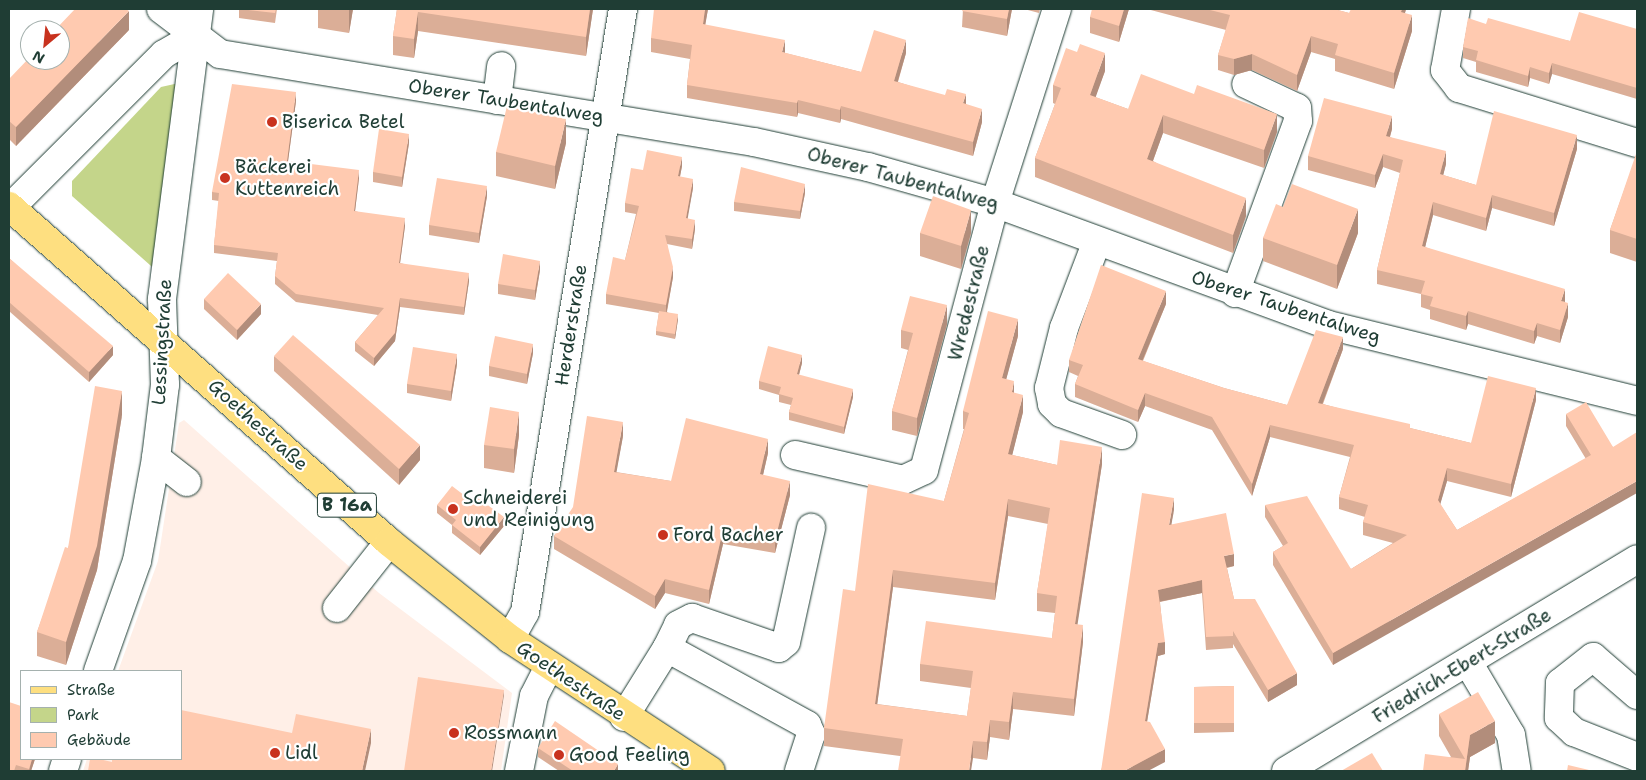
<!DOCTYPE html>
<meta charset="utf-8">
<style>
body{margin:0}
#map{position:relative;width:1646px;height:780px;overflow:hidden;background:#fff;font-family:"Shantell Sans",sans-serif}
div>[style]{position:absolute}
.built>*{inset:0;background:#ffefe7}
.green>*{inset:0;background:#c4d58a}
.roads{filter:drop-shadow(0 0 1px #1f3d34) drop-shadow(0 0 1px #1f3d34)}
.minor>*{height:28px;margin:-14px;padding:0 14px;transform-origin:14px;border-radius:14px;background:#fff}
.major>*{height:28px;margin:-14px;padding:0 14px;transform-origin:14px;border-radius:14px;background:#fedf80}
.wall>*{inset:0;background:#dbae97}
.shaded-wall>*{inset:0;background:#b28d7b}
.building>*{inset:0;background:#ffcab0}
.dots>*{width:14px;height:14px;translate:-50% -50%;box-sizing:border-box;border:2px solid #fff;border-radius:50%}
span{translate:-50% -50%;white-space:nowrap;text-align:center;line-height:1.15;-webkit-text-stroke:4.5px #fff;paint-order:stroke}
.shield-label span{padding:1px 4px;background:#fff;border:1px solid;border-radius:4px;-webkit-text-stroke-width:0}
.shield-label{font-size:18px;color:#1f3d34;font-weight:700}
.street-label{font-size:19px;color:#1f3d34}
.poi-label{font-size:19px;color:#1f3d34}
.left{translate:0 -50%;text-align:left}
.frame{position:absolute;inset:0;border:10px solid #1f3d34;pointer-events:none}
.legend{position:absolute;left:20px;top:670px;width:162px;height:90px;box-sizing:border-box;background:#fff;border:1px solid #a5b1ae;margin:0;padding:6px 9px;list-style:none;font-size:15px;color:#1f3d34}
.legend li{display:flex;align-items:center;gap:10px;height:25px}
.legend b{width:25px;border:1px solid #a5b1ae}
.north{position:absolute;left:20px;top:20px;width:50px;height:50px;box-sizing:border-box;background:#fff;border:1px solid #a5b1ae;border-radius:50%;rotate:208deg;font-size:14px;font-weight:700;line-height:20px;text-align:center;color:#1f3d34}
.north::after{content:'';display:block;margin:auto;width:18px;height:22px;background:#c8321e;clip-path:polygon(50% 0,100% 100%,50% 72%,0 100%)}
</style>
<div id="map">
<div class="built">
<div style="clip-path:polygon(184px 420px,379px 593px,512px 693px,501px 771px,83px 771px,87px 759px,181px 759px,181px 671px,118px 671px,158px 561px,179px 423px)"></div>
</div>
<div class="green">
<div style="clip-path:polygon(179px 83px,159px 273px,72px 196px,72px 181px,161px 87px)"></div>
</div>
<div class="roads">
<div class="minor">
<div style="left:161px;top:9px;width:74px;rotate:37.3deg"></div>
<div style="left:220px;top:54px;width:541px;rotate:9.36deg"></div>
<div style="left:754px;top:142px;width:117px;rotate:12.4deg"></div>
<div style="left:868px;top:167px;width:132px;rotate:15.8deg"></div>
<div style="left:995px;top:203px;width:355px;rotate:20.1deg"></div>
<div style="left:1328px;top:325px;width:318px;rotate:13.8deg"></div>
<div style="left:1456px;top:9px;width:62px;rotate:100.2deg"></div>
<div style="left:1445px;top:70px;width:23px;rotate:52deg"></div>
<div style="left:1459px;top:88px;width:186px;rotate:17.2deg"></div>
<div style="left:497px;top:100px;width:34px;rotate:-83deg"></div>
<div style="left:9px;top:209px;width:219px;rotate:-45deg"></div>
<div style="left:164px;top:54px;width:36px;rotate:-30deg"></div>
<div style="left:1097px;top:241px;width:93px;rotate:110.8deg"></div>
<div style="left:1064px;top:328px;width:62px;rotate:104deg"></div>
<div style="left:1049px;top:388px;width:16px;rotate:79deg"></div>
<div style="left:1052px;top:404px;width:13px;rotate:45deg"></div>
<div style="left:1061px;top:413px;width:65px;rotate:19.8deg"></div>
<div style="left:1235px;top:293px;width:183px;rotate:-69.9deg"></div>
<div style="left:1298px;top:121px;width:13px;rotate:-94deg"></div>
<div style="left:1297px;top:108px;width:56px;rotate:-154.8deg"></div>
<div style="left:795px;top:455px;width:111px;rotate:13deg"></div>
<div style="left:903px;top:480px;width:23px;rotate:-25deg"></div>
<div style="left:924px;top:470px;width:276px;rotate:-75.1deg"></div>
<div style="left:995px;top:203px;width:204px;rotate:-72.3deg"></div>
<div style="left:156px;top:458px;width:39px;rotate:38deg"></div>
<div style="left:337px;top:608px;width:84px;rotate:-51.8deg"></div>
<div style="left:510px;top:639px;width:31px;rotate:-61deg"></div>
<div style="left:525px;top:612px;width:611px;rotate:-80.77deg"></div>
<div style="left:667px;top:648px;width:25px;rotate:-64deg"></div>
<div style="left:678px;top:625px;width:16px;rotate:-27deg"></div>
<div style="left:692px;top:618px;width:92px;rotate:19deg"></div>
<div style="left:779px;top:648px;width:9px;rotate:-41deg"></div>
<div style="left:786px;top:642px;width:117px;rotate:-77.6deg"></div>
<div style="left:1469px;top:664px;width:82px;rotate:59.4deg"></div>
<div style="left:1511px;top:735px;width:36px;rotate:81deg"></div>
<div style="left:98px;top:671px;width:117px;rotate:-70.5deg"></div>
<div style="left:137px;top:561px;width:105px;rotate:-79.5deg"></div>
<div style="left:156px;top:458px;width:74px;rotate:-83deg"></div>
<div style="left:165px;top:385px;width:86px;rotate:-92deg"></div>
<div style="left:162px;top:299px;width:292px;rotate:-82.7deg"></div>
<div style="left:1637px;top:695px;width:58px;rotate:-139.2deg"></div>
<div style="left:1593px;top:657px;width:42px;rotate:141.8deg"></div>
<div style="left:1560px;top:683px;width:35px;rotate:92deg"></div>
<div style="left:1559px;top:718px;width:21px;rotate:43deg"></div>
<div style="left:1574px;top:732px;width:68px;rotate:21.6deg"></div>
<div style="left:624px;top:717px;width:81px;rotate:-58.1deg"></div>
<div style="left:667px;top:648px;width:160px;rotate:28.8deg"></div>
<div style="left:807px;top:725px;width:10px;rotate:66deg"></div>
<div style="left:811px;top:734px;width:39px;rotate:108deg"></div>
<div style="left:63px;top:771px;width:13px;rotate:-72deg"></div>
<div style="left:519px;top:771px;width:76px;rotate:-78.7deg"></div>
<div style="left:534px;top:696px;width:34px;rotate:-63deg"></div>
<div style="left:1286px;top:771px;width:410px;rotate:-31.1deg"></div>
</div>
<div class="major">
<div style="left:9px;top:206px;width:507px;rotate:41.48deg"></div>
<div style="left:389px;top:542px;width:155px;rotate:38.7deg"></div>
<div style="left:510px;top:639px;width:240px;rotate:33.3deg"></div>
</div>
</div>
<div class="wall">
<div style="clip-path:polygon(239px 9px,277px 9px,275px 23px,239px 18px)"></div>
<div style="clip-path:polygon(318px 9px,353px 9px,349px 33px,318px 28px)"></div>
<div style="clip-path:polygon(397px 9px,593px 9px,586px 56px,418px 31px,414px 58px,393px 55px,393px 36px)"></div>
<div style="clip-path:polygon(708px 9px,705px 25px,785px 53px,861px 72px,906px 53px,898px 82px,966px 104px,982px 122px,973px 156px,841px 119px,840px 123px,798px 113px,797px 117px,687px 98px,687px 85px,690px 59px,651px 52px,651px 38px)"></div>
<div style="clip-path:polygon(963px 9px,1012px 9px,1007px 36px,962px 27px)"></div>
<div style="clip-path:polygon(1024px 9px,1040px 9px,1039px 13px)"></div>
<div style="clip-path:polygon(1129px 9px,1119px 42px,1090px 33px,1090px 17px)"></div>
<div style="clip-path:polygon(1147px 9px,1334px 9px,1349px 13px,1406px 9px,1405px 13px,1412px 31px,1394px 89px,1335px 71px,1335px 59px,1311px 52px,1297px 91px,1252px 70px,1234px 75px,1218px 70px,1218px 55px,1226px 30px)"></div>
<div style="clip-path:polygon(1486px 24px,1570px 41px,1637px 29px,1637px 99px,1552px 74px,1549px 84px,1530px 78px,1528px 87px,1476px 72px,1476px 62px,1463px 58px,1463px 47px)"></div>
<div style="clip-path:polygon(129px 30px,16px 146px,9px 139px,9px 79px)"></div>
<div style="clip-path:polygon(1105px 71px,1095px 97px,1128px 109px,1277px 132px,1264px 168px,1163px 133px,1153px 161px,1246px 216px,1233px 253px,1035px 177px,1035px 158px,1055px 104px,1053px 103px,1053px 85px)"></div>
<div style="clip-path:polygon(296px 101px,288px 161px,359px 178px,355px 211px,405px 226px,400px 263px,469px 281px,464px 315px,400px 307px,395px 341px,374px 366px,355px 351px,355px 342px,378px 315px,296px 302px,275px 284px,275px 276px,277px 261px,214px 253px,214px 245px,219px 201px,212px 200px,212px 192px)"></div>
<div style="clip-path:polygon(1392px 129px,1390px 137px,1446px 164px,1443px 175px,1476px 185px,1577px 149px,1554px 226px,1492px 208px,1486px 231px,1433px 215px,1425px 247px,1565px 302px,1568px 317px,1560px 343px,1537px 336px,1534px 344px,1468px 324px,1466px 330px,1430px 319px,1430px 310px,1421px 307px,1421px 294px,1377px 284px,1377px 270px,1400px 173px,1383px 167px,1375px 188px,1308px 170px,1308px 156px)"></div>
<div style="clip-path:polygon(409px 143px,402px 187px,373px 182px,373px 172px)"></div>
<div style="clip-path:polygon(566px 143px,555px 189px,496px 176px,496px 152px)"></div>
<div style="clip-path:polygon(1637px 154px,1637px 262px,1610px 253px,1610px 230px)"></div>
<div style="clip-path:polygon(682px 166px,680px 177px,693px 188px,687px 218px,695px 229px,692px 249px,667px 244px,673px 277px,667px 312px,678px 319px,675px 339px,656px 335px,656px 331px,659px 313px,606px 304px,606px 294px,625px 260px,636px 214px,625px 212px,625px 203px,643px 170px)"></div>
<div style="clip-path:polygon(805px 193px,800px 219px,734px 211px,734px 202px)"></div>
<div style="clip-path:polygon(487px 196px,479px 243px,429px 235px,429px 225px)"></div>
<div style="clip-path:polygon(1283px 207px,1358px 233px,1337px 289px,1263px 261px,1263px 238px)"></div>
<div style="clip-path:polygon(920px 233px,971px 233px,961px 269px,920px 256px)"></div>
<div style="clip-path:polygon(9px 258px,113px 355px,89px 382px,9px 311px)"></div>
<div style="clip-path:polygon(540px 270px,535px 300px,498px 294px,498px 284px)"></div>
<div style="clip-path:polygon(204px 299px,261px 314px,237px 340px,204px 309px)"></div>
<div style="clip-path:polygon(1166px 304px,1143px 361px,1224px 388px,1287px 405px,1343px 349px,1323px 404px,1410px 428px,1471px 443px,1536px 400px,1511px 497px,1447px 481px,1440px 504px,1457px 530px,1586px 459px,1566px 426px,1566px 414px,1613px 447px,1333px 665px,1273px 565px,1273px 552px,1283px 546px,1265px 517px,1265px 505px,1351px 569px,1393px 543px,1363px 535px,1363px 522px,1365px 517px,1339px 509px,1339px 497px,1350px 457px,1270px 437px,1252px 496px,1212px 430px,1145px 406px,1138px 422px,1075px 397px,1075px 384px,1078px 376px,1069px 372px,1069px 360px)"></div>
<div style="clip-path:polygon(947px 324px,917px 436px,892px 430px,892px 411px,908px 350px,901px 348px,901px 330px)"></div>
<div style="clip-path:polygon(evenodd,1018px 336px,1006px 379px,1014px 393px,1023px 412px,1012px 455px,1057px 465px,1102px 464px,1077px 624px,1083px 642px,1074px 716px,1013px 709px,1009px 740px,990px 737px,987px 760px,973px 758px,900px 756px,824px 746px,824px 728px,855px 591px,944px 501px,964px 429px,963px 429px,963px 411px,1018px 336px,1008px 516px,1048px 524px,1037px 593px,1037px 611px,1055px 613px,1052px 638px,920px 664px,920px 681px,971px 688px,967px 716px,877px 704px,893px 587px,995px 600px,1008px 516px)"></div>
<div style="clip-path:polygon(533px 353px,527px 384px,489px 376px,489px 366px)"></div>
<div style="clip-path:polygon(274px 356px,420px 460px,399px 485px,274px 371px)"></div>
<div style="clip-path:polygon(802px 363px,799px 375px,853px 397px,844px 434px,789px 420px,789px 412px,791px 405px,779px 402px,779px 395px,759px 389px,759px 381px)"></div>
<div style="clip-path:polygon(457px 364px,451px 401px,407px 393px,407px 384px)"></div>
<div style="clip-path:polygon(122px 415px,97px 570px,66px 665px,37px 656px,37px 632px,68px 548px)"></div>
<div style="clip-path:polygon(519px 435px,514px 473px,484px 468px,484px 445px)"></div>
<div style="clip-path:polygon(623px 436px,616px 472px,671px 481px,768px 453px,763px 475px,790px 495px,775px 553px,723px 544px,709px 604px,665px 593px,655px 609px,554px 549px,554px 536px)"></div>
<div style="clip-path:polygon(437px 505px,504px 526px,480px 555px,452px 533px,452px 525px,437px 513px)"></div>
<div style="clip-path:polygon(1174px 510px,1171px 524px,1234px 566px,1227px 568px,1234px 599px,1297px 685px,1268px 702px,1233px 644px,1233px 648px,1206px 650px,1202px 593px,1160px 602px,1165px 654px,1158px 656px,1147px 722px,1165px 762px,1101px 771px)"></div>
<div style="clip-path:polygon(1234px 686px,1234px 732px,1194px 733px,1194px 687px)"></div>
<div style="clip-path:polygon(1439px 714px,1495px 743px,1470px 757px,1468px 771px,1423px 771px,1451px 757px,1439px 736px)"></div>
<div style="clip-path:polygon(538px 748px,618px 771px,559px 771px,538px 757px)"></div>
<div style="clip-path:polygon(21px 759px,35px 759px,31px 771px,9px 771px)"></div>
</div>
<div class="shaded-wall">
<div style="clip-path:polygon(349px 9px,353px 9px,349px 33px)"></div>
<div style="clip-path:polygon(590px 9px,593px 9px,586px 56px,586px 37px)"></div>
<div style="clip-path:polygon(705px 9px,708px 9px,703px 38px,703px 24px)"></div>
<div style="clip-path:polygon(1009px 9px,1012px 9px,1007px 36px,1007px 19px)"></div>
<div style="clip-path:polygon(1124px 9px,1129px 9px,1119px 42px,1119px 26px)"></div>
<div style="clip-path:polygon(1402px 9px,1406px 9px,1401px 28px,1401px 12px)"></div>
<div style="clip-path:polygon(129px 11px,129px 30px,16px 146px,16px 127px)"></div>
<div style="clip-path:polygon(418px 12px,418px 31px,414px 58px,414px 39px)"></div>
<div style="clip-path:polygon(1412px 15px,1412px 31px,1394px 89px,1394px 73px)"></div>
<div style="clip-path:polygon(1311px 36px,1311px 52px,1297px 91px,1297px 75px)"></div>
<div style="clip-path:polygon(785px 40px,785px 53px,782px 52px)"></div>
<div style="clip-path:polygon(906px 40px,906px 53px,894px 94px,894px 81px)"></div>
<div style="clip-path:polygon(1105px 53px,1105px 71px,1090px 113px,1090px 95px)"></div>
<div style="clip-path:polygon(1252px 54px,1252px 70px,1234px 75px,1234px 59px)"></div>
<div style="clip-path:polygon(1552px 63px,1552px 74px,1549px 84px,1549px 73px)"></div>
<div style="clip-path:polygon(1530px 67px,1530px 78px,1528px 87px,1528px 76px)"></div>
<div style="clip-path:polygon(296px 92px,296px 101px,287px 169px,287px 161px)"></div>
<div style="clip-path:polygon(966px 94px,966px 108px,963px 103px)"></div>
<div style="clip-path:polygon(798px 100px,798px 113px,797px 117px,797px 103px)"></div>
<div style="clip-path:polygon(841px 106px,841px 119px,840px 123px,840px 110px)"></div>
<div style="clip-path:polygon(982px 109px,982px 122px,973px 156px,973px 142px)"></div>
<div style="clip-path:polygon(1277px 114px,1277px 132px,1264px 168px,1264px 150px)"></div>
<div style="clip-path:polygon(1163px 115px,1163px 133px,1147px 177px,1147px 159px)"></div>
<div style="clip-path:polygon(1392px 116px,1392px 129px,1386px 150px,1386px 136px)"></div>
<div style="clip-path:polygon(566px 119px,566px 143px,555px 189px,555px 166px)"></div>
<div style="clip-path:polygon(409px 134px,409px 143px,402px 187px,402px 177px)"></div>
<div style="clip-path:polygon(1577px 135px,1577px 149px,1554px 226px,1554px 213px)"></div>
<div style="clip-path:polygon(1446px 151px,1446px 164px,1440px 188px,1440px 174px)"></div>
<div style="clip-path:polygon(1383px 154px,1383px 167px,1375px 188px,1375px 175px)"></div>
<div style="clip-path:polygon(682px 157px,682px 166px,678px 186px,678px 176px)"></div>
<div style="clip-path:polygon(359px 170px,359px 178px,354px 220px,354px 211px)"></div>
<div style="clip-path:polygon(693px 179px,693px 188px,686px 228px,686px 218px)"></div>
<div style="clip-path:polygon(805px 184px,805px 193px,800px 219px,800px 211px)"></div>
<div style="clip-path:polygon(487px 186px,487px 196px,479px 243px,479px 233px)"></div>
<div style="clip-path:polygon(1492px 195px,1492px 208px,1486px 231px,1486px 218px)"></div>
<div style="clip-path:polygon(1246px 198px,1246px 216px,1233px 253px,1233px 235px)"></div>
<div style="clip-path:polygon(1433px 202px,1433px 215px,1422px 260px,1422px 246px)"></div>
<div style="clip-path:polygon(1358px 209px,1358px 233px,1337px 289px,1337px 265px)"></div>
<div style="clip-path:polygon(971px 210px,971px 233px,961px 269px,961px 246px)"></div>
<div style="clip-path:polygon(405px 218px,405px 226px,399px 271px,399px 263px)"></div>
<div style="clip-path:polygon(695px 220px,695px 229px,692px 249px,692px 239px)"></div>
<div style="clip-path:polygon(540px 261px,540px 270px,535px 300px,535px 290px)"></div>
<div style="clip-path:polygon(673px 267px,673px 277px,666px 315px,666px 305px)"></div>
<div style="clip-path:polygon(469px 273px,469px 281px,464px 315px,464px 307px)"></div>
<div style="clip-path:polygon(1565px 289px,1565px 302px,1561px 301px)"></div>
<div style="clip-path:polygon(1166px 291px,1166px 304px,1138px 371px,1138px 359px)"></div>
<div style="clip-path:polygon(400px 298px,400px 307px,395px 341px,374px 366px,374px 358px)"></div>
<div style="clip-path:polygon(1568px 303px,1568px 317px,1560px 343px,1560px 330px)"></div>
<div style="clip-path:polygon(261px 304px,261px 314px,237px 340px,237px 330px)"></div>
<div style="clip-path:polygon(947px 305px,947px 324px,917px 436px,917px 418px)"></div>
<div style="clip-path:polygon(1468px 311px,1468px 324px,1466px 330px,1466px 316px)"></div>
<div style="clip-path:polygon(678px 314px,678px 319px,675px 339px,675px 334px)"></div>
<div style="clip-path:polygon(1018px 319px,1018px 336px,1002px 395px,1002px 378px)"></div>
<div style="clip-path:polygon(1537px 323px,1537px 336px,1534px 344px,1534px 331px)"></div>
<div style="clip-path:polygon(1343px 337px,1343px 349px,1318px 415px,1318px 403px)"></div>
<div style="clip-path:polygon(533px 344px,533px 353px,527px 384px,527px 374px)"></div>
<div style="clip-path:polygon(113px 346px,113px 355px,89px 382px,89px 372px)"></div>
<div style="clip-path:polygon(457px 354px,457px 364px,451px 401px,451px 391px)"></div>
<div style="clip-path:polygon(802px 355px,802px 363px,797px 382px,797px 374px)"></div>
<div style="clip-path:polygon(1014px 381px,1014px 399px,1012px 392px)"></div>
<div style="clip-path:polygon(1536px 388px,1536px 400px,1511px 497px,1511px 484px)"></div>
<div style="clip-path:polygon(853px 389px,853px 397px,844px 434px,844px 427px)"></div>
<div style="clip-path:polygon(122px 391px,122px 415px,97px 570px,66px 665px,66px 642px)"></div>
<div style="clip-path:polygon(1145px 393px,1145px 406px,1138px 422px,1138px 410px)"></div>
<div style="clip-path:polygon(1023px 395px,1023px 412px,1008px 472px,1008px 454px)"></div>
<div style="clip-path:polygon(519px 412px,519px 435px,514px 473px,514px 449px)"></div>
<div style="clip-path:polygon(623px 422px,623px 436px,614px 486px,614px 472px)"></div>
<div style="clip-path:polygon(1270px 425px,1270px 437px,1252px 496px,1252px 484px)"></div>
<div style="clip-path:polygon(768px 439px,768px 453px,760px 488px,760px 474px)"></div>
<div style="clip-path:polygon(420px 445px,420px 460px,399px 485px,399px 469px)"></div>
<div style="clip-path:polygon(1102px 447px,1102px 464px,1075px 641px,1075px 624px)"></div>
<div style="clip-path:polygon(1447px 468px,1447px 481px,1438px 512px,1438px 500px)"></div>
<div style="clip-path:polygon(790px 481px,790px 495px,775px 553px,775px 540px)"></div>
<div style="clip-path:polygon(1637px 481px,1637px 493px,1333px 665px,1333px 653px)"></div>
<div style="clip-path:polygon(1174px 498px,1174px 510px,1169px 538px,1169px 525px)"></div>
<div style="clip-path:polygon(1008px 499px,1008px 516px,995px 600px,995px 583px)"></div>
<div style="clip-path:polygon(504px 517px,504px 526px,480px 555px,480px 547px)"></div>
<div style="clip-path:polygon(723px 530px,723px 544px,709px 604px,709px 590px)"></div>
<div style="clip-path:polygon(1234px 554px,1234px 566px,1224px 568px,1224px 556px)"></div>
<div style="clip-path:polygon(893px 570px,893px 587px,875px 721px,875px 704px)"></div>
<div style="clip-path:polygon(665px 579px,665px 593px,655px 609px,655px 596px)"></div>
<div style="clip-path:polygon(1202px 580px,1202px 593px,1158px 602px,1158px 590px)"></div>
<div style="clip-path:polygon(1083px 625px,1083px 642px,1074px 716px,1074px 699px)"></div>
<div style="clip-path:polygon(1165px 642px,1165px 654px,1158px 656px,1145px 734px,1145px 721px,1158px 643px)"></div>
<div style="clip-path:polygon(1297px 673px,1297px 685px,1268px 702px,1268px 690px)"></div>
<div style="clip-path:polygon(504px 690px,504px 695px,492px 771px,491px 771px)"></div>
<div style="clip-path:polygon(1013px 692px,1013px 709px,1009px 740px,1009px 722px)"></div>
<div style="clip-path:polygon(990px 720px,990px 737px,987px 760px,987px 742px)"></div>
<div style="clip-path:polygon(1495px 721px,1495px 743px,1470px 757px,1468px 771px,1465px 771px,1470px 735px)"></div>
<div style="clip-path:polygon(371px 729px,371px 743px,365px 771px,362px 771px)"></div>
<div style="clip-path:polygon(973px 741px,973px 758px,971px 771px,969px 771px)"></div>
<div style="clip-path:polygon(1165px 749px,1165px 762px,1148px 771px,1124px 771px)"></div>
<div style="clip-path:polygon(32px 759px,35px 759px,31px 771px,29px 771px)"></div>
<div style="clip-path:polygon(618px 764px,618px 771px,614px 771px)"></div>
</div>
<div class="building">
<div style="clip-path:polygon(75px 9px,126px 9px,129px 11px,16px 127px,9px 121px,9px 79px,30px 57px,30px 60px,60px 60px,60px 30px,55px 30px)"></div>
<div style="clip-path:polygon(239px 9px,276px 9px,275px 13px)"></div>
<div style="clip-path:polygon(397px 9px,590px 9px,586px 37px,418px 12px,414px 39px,393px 36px)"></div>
<div style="clip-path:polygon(654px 9px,705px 9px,703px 24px,785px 40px,782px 52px,861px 72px,874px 30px,906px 40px,894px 81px,945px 95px,947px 89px,966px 94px,963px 103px,982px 109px,973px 142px,841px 106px,840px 110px,798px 100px,797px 103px,687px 85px,692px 45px,651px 38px)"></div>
<div style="clip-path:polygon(963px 9px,1009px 9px,1007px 19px,962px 11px)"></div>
<div style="clip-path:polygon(1092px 9px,1124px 9px,1119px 26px,1090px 17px)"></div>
<div style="clip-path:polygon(1206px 9px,1334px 9px,1349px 13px,1351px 9px,1402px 9px,1401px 12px,1412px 15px,1394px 73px,1335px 55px,1338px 44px,1311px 36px,1297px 75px,1252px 54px,1234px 59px,1218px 55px,1230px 15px)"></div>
<div style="clip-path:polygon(1579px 12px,1637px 29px,1637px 88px,1552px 63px,1549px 73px,1530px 67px,1528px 76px,1476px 60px,1478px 51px,1463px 47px,1468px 18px,1486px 24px,1488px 18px,1570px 41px)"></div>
<div style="clip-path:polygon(1080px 44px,1105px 53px,1090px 95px,1128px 109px,1141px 74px,1194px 94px,1197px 85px,1277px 114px,1264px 150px,1163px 115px,1147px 159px,1246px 198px,1233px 235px,1035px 158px,1061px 88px,1053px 85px,1066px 48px,1077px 52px)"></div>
<div style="clip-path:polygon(232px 84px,296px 92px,287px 161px,359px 170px,354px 211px,405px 218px,399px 263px,469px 273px,464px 307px,400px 298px,395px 333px,374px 358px,355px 342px,384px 308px,296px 294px,275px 276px,278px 253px,214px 245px,219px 193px,212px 192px)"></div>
<div style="clip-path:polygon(1324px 98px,1392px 116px,1386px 136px,1446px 151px,1440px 174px,1476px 185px,1494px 111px,1577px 135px,1554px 213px,1492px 195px,1486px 218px,1433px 202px,1422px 246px,1565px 289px,1561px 301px,1568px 303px,1560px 330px,1537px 323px,1534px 331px,1468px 311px,1466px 316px,1430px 306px,1433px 297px,1421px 294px,1425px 281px,1377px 270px,1403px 160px,1383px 154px,1375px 175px,1308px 156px)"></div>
<div style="clip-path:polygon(507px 106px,566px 119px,555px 166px,496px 152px)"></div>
<div style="clip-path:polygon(379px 129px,409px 134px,402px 177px,373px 172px)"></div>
<div style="clip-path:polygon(647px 150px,682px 157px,678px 176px,693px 179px,686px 218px,695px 220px,692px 239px,665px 235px,673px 267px,666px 305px,606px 294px,613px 257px,625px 260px,639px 206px,625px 203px,631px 168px,643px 170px)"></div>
<div style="clip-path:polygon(1636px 154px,1637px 154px,1637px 239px,1610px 230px)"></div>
<div style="clip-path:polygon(741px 167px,805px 184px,800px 211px,734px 202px)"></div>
<div style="clip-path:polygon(437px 178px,487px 186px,479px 233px,429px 225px)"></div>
<div style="clip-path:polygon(1292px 184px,1358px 209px,1337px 265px,1263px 238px,1276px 204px,1283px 207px)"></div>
<div style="clip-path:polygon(933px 196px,971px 210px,961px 246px,920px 233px)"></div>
<div style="clip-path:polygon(503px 254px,540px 261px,535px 290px,498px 284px)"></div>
<div style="clip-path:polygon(9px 258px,113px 346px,89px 372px,9px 302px)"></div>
<div style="clip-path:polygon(1101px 265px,1166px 291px,1138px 359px,1224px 388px,1287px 405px,1316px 330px,1343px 337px,1318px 403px,1410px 424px,1410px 428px,1471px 443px,1488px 376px,1536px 388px,1511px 484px,1447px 468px,1438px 500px,1457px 530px,1591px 455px,1566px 414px,1586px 402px,1613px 447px,1637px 432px,1637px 481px,1333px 653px,1273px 552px,1288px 543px,1265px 505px,1307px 496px,1351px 569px,1407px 535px,1363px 522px,1368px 505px,1339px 497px,1354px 445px,1270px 425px,1252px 484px,1212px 417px,1145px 393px,1138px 410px,1075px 384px,1083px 365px,1069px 360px)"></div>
<div style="clip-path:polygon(228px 273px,261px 304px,237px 330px,204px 299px)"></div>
<div style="clip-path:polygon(910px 296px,947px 305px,917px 418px,892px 411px,913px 333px,901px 330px)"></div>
<div style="clip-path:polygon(659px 311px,678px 314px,675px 334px,656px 331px)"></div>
<div style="clip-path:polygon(evenodd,988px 311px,1018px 319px,1002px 378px,1014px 381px,1012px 392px,1023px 395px,1008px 454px,1057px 465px,1060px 440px,1102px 447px,1075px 624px,1083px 625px,1074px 699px,1013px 692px,1009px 722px,990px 720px,987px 742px,973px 741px,969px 771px,898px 771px,903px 739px,824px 728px,843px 589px,855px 591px,868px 484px,944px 501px,969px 413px,963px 411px,988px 311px,1008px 499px,1050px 508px,1037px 593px,1057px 596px,1052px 638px,926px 621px,920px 664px,973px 671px,967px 716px,875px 704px,893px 570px,995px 583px,1008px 499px)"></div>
<div style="clip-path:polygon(293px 335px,420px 445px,399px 469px,274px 356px)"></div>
<div style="clip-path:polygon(495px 336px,533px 344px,527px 374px,489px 366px)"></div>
<div style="clip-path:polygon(768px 346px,802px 355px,797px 374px,853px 389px,844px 427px,789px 412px,793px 398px,779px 394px,781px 387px,759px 381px)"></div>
<div style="clip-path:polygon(413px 347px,457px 354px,451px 391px,407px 384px)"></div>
<div style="clip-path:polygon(95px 386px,122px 391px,97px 546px,66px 642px,37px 632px,65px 547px,68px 548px)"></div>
<div style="clip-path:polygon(490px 407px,519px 412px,514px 449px,484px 445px)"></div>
<div style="clip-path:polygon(587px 416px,623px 422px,614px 472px,671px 481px,686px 418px,768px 439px,760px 474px,790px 481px,775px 540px,723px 530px,709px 590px,665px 579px,655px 596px,554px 536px,573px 507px)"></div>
<div style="clip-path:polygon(452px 486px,477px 505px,478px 498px,504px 517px,480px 547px,452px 525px,456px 520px,437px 505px)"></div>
<div style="clip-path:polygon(1142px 493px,1174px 498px,1169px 525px,1226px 513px,1234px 554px,1224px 556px,1234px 599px,1255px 599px,1297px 673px,1268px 690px,1233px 631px,1233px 636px,1206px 637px,1202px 580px,1158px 590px,1165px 642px,1158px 643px,1145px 721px,1150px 722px,1165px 749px,1124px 771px,1101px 771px)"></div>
<div style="clip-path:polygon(418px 677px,504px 690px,491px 771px,404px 771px)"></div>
<div style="clip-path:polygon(1234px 686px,1234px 723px,1194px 723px,1194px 687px)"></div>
<div style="clip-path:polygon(1478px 692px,1495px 721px,1470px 735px,1465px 771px,1423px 771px,1425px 754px,1465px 759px,1439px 714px)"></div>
<div style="clip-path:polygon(9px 702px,21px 706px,21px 759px,32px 759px,29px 769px,16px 765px,14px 771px,9px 771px)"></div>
<div style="clip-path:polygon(181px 710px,292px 733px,296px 714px,371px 729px,362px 771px,88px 771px,90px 759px,99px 759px,112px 762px,112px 759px,181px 759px)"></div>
<div style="clip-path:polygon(555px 721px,618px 764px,614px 771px,573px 771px,538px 748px)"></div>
<div style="clip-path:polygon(1372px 753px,1383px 771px,1341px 771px)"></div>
<div style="clip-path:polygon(1568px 765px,1589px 770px,1589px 771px,1567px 771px)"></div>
</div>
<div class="dots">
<div style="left:272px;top:122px;background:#c8321e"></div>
<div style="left:225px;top:178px;background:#c8321e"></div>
<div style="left:453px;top:509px;background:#c8321e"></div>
<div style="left:663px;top:535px;background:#c8321e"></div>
<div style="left:454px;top:733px;background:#c8321e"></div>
<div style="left:275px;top:753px;background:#c8321e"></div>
<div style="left:559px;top:755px;background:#c8321e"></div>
</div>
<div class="shield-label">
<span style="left:347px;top:505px">B 16a</span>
</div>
<div class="street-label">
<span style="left:506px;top:101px;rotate:9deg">Oberer Taubentalweg</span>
<span style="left:903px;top:179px;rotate:15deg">Oberer Taubentalweg</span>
<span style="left:969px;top:303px;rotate:-76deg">Wredestraße</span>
<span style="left:1286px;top:307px;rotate:18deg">Oberer Taubentalweg</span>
<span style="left:571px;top:325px;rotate:-81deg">Herderstraße</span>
<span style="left:162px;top:342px;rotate:-87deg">Lessingstraße</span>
<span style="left:258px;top:425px;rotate:42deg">Goethestraße</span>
<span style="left:1462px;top:666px;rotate:-31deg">Friedrich-Ebert-Straße</span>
<span style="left:571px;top:681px;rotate:34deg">Goethestraße</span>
</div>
<div class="poi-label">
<span class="left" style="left:282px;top:122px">Biserica Betel</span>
<span class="left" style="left:235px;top:178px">Bäckerei<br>Kuttenreich</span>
<span class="left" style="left:463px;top:509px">Schneiderei<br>und Reinigung</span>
<span class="left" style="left:673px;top:535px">Ford Bacher</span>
<span class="left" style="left:464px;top:733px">Rossmann</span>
<span class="left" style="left:285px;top:753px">Lidl</span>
<span class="left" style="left:569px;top:755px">Good Feeling</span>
</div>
<div class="frame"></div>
<ul class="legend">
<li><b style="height:6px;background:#fedf80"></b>Straße</li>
<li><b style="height:14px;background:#c4d58a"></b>Park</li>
<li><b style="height:14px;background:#ffcab0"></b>Gebäude</li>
</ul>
<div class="north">N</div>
</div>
